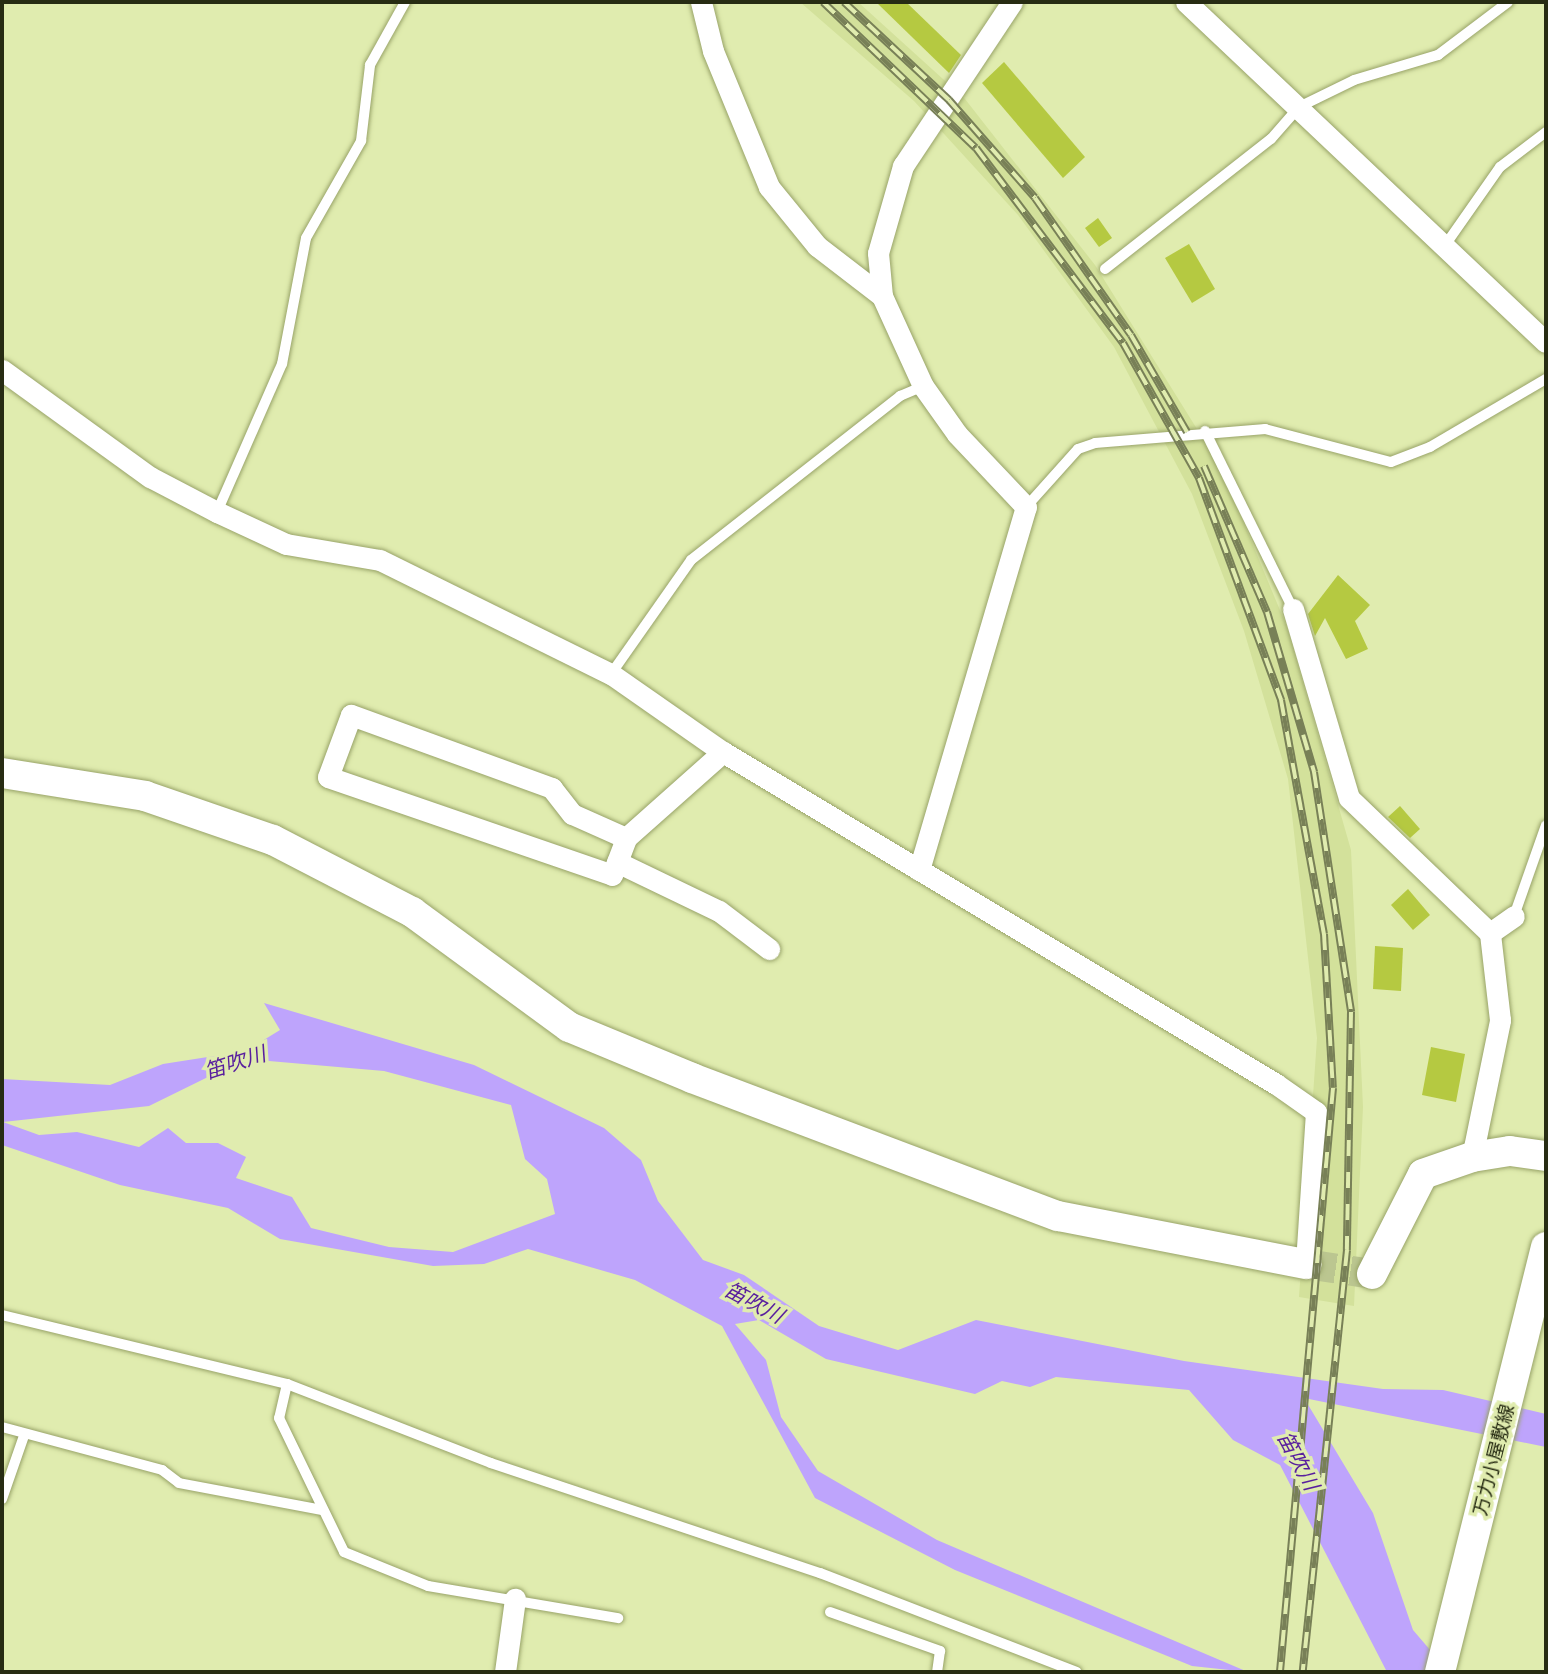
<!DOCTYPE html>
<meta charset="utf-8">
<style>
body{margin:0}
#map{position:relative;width:1548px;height:1674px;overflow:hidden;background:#e0ecaf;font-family:"Fira Sans","Noto Sans JP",sans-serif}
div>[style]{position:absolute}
.built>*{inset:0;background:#d3e19b}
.water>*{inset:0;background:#bea4fc}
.building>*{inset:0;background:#b5c941}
.secondary-tunnel>*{height:30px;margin-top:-15px;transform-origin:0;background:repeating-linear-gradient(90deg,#bbc690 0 30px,transparent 0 45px)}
.roads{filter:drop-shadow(0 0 2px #98a368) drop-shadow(0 0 2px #98a368)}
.lane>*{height:10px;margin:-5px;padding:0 5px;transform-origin:5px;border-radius:5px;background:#fff}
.street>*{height:21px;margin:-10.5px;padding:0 10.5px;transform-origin:10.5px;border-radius:10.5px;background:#fff}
.secondary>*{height:30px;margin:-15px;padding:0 15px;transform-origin:15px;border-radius:15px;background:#fff}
.rail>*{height:8px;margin-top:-4px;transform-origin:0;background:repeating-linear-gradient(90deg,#e0ecaf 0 16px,#788057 0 32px);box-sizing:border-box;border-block:2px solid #788057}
span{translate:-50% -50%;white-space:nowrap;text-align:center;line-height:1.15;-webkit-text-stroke:7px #e0ecaf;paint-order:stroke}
.street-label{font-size:19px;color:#272c13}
.water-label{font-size:21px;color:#581e9e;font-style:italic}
.frame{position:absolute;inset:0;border:4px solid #272c13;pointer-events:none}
</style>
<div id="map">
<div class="built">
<div style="clip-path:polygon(800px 2px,858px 2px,965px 99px,1095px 265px,1220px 466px,1287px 627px,1351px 850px,1363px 1107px,1354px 1306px,1299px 1297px,1317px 1038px,1288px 779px,1244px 631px,1192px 494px,1114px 347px,1018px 215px,914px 101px)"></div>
</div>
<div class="water">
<div style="clip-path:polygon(evenodd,264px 1003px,474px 1065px,604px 1128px,641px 1160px,658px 1201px,703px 1260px,744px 1275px,819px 1326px,898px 1350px,976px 1320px,1184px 1361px,1383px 1389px,1443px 1390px,1546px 1414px,1546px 1447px,1304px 1398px,1373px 1513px,1413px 1630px,1449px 1672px,1387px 1672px,1280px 1465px,1233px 1440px,1189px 1390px,1056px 1377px,1030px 1387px,1002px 1381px,975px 1394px,826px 1359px,759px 1320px,735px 1324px,766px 1360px,781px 1417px,818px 1471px,937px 1540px,1248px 1672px,1192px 1666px,955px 1570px,815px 1498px,722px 1326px,635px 1280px,528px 1249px,484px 1264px,433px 1266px,280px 1239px,228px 1208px,120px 1185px,2px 1145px,2px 1079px,110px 1085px,163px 1064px,246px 1051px,280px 1030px,264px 1003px,269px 1061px,384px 1071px,511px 1105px,525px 1159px,547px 1179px,555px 1214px,453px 1252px,389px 1247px,311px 1228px,292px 1197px,236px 1178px,246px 1157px,218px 1143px,186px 1143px,168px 1128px,139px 1147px,77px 1132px,39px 1135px,3px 1122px,149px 1106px,208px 1077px,269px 1061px)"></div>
</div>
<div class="building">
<div style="clip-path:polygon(876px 2px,906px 2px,961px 55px,949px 73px)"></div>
<div style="clip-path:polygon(1004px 62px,1085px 157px,1063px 178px,982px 83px)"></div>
<div style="clip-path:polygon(1098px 218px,1112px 238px,1099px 247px,1085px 228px)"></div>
<div style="clip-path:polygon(1189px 244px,1215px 289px,1192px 303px,1165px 258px)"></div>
<div style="clip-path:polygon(1338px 575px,1370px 605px,1355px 621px,1368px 649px,1346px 659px,1325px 618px,1315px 636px,1308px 614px)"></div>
<div style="clip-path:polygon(1400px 806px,1420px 829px,1410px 838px,1388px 817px)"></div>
<div style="clip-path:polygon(1408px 889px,1430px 915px,1413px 930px,1391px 905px)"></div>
<div style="clip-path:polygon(1375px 946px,1403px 948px,1401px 991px,1373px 989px)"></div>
<div style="clip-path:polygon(1431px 1047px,1465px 1054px,1456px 1102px,1422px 1095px)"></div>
</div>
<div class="secondary-tunnel">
<div style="left:1306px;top:1264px;width:67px;rotate:8.6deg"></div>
</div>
<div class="roads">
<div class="lane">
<div style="left:1446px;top:244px;width:94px;rotate:-55deg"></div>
<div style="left:1500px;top:167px;width:58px;rotate:-37.3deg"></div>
<div style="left:1105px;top:269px;width:211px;rotate:-38.1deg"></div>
<div style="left:1271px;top:139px;width:43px;rotate:-48.8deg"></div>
<div style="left:1299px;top:107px;width:61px;rotate:-26.1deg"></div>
<div style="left:1354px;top:80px;width:88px;rotate:-16.6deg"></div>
<div style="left:1438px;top:55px;width:88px;rotate:-37.1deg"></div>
<div style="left:1205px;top:431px;width:199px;rotate:63.7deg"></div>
<div style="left:1026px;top:507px;width:78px;rotate:-48.1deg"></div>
<div style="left:1078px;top:449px;width:18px;rotate:-19deg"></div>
<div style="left:1095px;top:443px;width:171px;rotate:-4.7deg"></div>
<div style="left:1265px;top:429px;width:130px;rotate:14.7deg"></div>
<div style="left:1391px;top:462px;width:42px;rotate:-21deg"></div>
<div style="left:1430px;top:447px;width:134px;rotate:-30.4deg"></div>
<div style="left:217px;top:512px;width:162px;rotate:-66.3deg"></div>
<div style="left:282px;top:364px;width:128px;rotate:-79.2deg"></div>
<div style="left:306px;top:238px;width:112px;rotate:-60.4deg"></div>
<div style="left:361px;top:141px;width:77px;rotate:-83.2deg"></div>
<div style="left:370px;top:65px;width:72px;rotate:-60.9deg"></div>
<div style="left:611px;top:674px;width:139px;rotate:-54.9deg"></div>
<div style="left:691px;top:560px;width:266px;rotate:-38.1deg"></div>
<div style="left:900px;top:396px;width:25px;rotate:-23deg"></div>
<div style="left:1514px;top:916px;width:96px;rotate:-70.6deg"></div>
<div style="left:2px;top:1315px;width:293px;rotate:13.6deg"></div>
<div style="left:287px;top:1384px;width:219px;rotate:21.2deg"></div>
<div style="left:491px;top:1463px;width:347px;rotate:18.5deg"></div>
<div style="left:820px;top:1573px;width:275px;rotate:21.1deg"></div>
<div style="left:287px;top:1384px;width:35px;rotate:103deg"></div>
<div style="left:279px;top:1418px;width:149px;rotate:64.1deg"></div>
<div style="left:344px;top:1552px;width:91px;rotate:22deg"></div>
<div style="left:428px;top:1586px;width:193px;rotate:9.6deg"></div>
<div style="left:2px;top:1427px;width:166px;rotate:15deg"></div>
<div style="left:162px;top:1470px;width:21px;rotate:37deg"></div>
<div style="left:179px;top:1483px;width:146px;rotate:10.7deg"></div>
<div style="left:2px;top:1499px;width:67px;rotate:-70.8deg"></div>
<div style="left:830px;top:1612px;width:117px;rotate:19.5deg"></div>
<div style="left:940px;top:1651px;width:21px;rotate:98deg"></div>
</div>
<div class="street">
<div style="left:701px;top:2px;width:50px;rotate:76.2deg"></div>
<div style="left:713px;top:51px;width:147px;rotate:67.6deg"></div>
<div style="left:769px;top:187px;width:76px;rotate:50.9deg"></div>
<div style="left:817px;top:246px;width:82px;rotate:37.6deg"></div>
<div style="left:1186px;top:2px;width:495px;rotate:43.4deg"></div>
<div style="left:2px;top:370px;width:183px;rotate:35.9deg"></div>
<div style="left:150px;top:477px;width:76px;rotate:27.6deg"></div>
<div style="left:217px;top:512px;width:76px;rotate:24.9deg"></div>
<div style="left:286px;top:544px;width:95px;rotate:9.7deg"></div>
<div style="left:380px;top:560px;width:258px;rotate:26.3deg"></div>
<div style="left:611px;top:674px;width:136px;rotate:34.9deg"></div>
<div style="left:723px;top:752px;width:645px;rotate:30.98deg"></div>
<div style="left:1276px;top:1084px;width:49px;rotate:35deg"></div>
<div style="left:1316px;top:1112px;width:152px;rotate:93.8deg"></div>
<div style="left:1293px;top:609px;width:197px;rotate:73.5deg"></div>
<div style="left:1349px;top:798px;width:195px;rotate:43.8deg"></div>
<div style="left:1490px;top:933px;width:29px;rotate:-35deg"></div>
<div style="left:626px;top:838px;width:59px;rotate:-156deg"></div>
<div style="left:572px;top:814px;width:33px;rotate:-128deg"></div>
<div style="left:552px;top:788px;width:214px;rotate:-160deg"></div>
<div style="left:351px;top:715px;width:66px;rotate:110.4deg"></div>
<div style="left:328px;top:777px;width:300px;rotate:19deg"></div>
<div style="left:612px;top:875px;width:40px;rotate:-69deg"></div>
<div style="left:626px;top:838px;width:130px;rotate:-41.6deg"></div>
<div style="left:617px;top:862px;width:113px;rotate:25.7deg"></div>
<div style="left:719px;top:911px;width:63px;rotate:37.2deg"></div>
<div style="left:919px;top:870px;width:378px;rotate:-73.6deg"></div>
<div style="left:1026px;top:507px;width:100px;rotate:-133.4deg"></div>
<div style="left:957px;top:434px;width:59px;rotate:-125.3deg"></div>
<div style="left:923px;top:386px;width:99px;rotate:-114.5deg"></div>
<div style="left:882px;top:296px;width:43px;rotate:-95.3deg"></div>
<div style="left:878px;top:253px;width:91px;rotate:-74deg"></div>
<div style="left:903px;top:166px;width:197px;rotate:-56.4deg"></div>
<div style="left:1472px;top:1157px;width:140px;rotate:-78.4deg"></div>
<div style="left:1500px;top:1020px;width:88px;rotate:-96.6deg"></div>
<div style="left:505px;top:1672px;width:74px;rotate:-82.2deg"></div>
</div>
<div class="secondary">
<div style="left:2px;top:773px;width:145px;rotate:9.1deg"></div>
<div style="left:145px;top:796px;width:135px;rotate:19deg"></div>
<div style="left:273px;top:840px;width:157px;rotate:27.4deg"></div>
<div style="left:412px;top:912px;width:195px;rotate:36.2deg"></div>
<div style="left:569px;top:1027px;width:133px;rotate:22.5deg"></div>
<div style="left:692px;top:1078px;width:391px;rotate:20.7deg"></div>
<div style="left:1058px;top:1216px;width:253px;rotate:11deg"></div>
<div style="left:1372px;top:1274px;width:112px;rotate:-63deg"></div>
<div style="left:1423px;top:1174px;width:52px;rotate:-19.1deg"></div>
<div style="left:1472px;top:1157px;width:38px;rotate:-9deg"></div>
<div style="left:1510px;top:1151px;width:36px;rotate:8deg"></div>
<div style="left:1440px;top:1672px;width:438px;rotate:-76deg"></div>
</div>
</div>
<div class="rail">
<div style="left:823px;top:2px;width:211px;rotate:43.7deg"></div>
<div style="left:976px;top:148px;width:244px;rotate:53deg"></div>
<div style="left:1123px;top:343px;width:155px;rotate:60.6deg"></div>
<div style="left:1199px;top:478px;width:237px;rotate:69.7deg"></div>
<div style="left:1281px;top:700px;width:238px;rotate:79.6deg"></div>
<div style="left:1324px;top:934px;width:154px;rotate:86.7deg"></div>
<div style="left:1333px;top:1088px;width:586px;rotate:95.19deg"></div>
<div style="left:844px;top:2px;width:144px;rotate:43deg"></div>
<div style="left:949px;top:100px;width:130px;rotate:48.7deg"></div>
<div style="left:1035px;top:198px;width:167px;rotate:55deg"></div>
<div style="left:1131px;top:335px;width:112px;rotate:60deg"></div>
<div style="left:1204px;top:466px;width:159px;rotate:66.7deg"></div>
<div style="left:1267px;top:612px;width:167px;rotate:73.6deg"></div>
<div style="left:1314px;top:772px;width:243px;rotate:81.2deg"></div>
<div style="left:1351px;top:1012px;width:238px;rotate:91deg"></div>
<div style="left:1347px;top:1250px;width:424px;rotate:96deg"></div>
</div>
<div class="street-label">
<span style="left:1494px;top:1460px;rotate:-76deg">万力小屋敷線</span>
</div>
<div class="water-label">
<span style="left:235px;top:1063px;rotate:-18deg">笛吹川</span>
<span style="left:754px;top:1303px;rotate:28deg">笛吹川</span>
<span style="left:1298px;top:1461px;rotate:62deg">笛吹川</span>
</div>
<div class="frame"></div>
</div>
